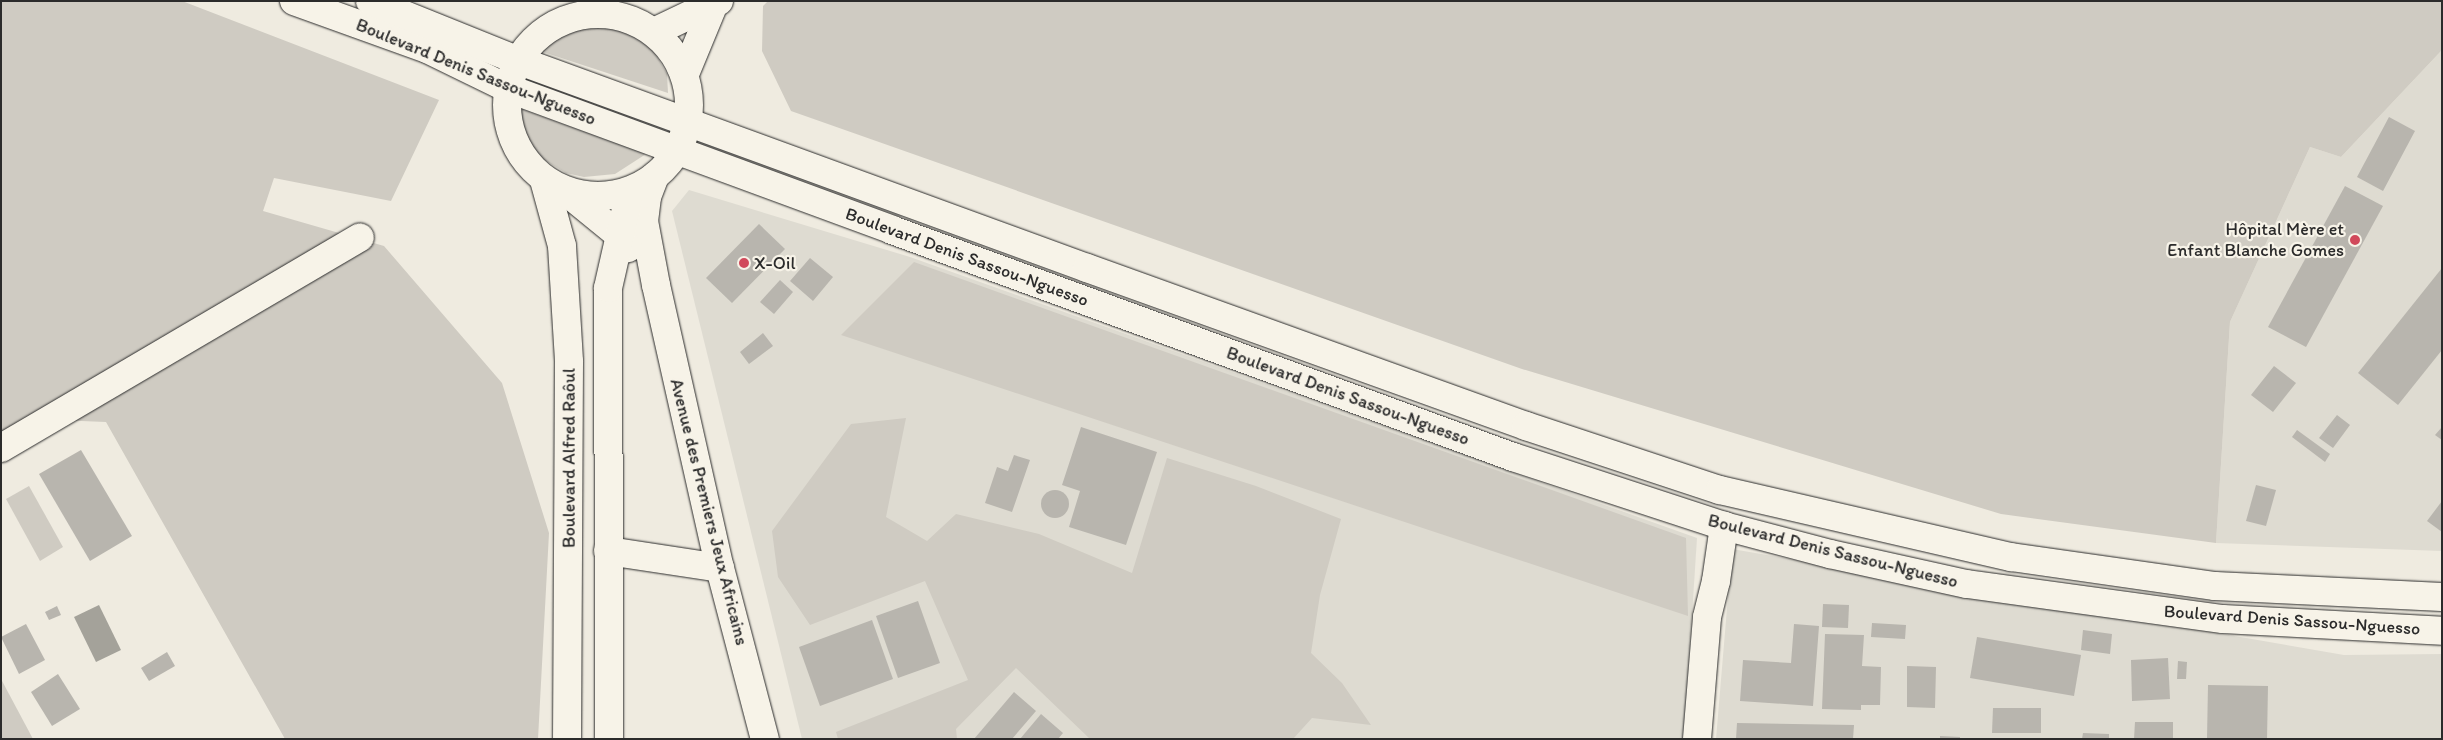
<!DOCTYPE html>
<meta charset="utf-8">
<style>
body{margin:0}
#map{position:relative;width:2443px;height:740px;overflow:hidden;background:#efebe0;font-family:Itim,sans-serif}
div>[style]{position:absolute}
.built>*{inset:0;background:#dedbd1}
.green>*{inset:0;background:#cfcbc2}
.water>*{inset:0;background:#a4a29a}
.building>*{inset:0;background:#b8b5ae}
.round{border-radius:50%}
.roads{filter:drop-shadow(0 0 1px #2b2b2b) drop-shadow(0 0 1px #2b2b2b)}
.minor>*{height:28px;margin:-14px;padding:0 14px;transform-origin:14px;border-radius:14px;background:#f7f3e8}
.major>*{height:28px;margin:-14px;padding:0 14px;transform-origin:14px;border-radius:14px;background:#f7f3e8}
.major>.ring{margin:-14px;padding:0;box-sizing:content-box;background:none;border:28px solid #f7f3e8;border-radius:50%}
.dots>*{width:14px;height:14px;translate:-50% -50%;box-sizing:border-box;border:2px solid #f7f3e8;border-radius:50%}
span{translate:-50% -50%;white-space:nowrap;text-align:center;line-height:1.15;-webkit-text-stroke:4.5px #f7f3e8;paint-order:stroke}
.street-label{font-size:18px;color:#2b2b2b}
.poi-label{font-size:18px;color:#2b2b2b}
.right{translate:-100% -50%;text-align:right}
.left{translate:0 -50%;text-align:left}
.frame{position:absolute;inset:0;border:2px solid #2b2b2b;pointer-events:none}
</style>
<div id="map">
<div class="built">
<div style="clip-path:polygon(2442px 50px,2442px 551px,2216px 543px,2230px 322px,2310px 147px,2341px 157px)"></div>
<div style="clip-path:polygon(689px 190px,910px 257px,1697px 538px,1684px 739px,802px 739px,672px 211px)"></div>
<div style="clip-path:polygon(1732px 549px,2344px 655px,2442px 654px,2442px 739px,1716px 739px)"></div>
</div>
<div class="green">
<div style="clip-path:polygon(1px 1px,182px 1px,439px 100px,391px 201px,274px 178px,263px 211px,384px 246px,502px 383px,549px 533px,538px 739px,285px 739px,106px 422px,56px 420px,1px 453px)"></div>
<div style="clip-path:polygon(768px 1px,2442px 1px,2442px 50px,2341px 157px,2310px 147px,2230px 322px,2216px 543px,2001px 514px,1522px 369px,791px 111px,762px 51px,763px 6px)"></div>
<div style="clip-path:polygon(602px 24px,634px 34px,655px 53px,667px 74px,668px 93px,540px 51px,550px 38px,564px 31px)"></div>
<div style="clip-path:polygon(519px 108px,646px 154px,615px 174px,584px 177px,566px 173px,543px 159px,527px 139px,521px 126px)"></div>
<div style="clip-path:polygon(914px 262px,1686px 538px,1688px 616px,841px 335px)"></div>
<div style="clip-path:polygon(906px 418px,886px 517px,927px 541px,956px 514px,1039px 534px,1132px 573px,1167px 458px,1256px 486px,1341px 519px,1320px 595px,1311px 653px,1342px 683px,1371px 725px,1312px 718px,1293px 739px,1089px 738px,1016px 668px,956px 729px,957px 739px,838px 739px,836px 732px,968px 680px,925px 581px,810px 625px,778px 577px,772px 531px,851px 424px)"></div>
<div style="clip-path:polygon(29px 486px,63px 547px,40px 561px,6px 499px)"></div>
<div style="clip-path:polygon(1px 679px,33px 739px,1px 739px)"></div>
</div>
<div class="water">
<div style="clip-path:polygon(99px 605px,121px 650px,96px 662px,74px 617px)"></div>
</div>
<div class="building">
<div style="clip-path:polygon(2389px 117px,2415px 131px,2383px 191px,2357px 177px)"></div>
<div style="clip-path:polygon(2345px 186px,2383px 206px,2306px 347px,2268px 327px)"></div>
<div style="clip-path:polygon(759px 224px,785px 249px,732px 303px,706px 278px)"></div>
<div style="clip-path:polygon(810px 258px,833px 277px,813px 301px,790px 281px)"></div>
<div style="clip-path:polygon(2442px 268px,2442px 350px,2398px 405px,2358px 373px)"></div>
<div style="clip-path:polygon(780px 280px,793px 292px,774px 314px,760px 302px)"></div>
<div style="clip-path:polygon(763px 333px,773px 346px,749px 364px,740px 352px)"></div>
<div style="clip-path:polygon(2274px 366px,2296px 383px,2273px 412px,2251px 395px)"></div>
<div style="clip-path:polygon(2337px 415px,2350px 425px,2333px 448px,2319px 438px)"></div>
<div style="clip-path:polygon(1081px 427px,1157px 452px,1126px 545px,1069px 527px,1080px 491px,1062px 485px)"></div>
<div style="clip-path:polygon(2442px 427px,2442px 440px,2435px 435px)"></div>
<div style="clip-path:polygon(2297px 430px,2330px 454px,2325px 462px,2292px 437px)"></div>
<div style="clip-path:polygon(81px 450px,132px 536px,90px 561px,39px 474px)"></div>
<div style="clip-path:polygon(1014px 455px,1030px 460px,1012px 512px,985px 503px,997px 467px,1008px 471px)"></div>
<div style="clip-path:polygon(2256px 485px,2276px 490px,2266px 526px,2246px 521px)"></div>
<div class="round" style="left:1041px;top:490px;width:28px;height:28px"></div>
<div style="clip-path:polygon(2442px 501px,2442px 532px,2427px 521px)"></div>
<div style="clip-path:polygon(918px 601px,940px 663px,898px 678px,876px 616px)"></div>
<div style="clip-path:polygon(1823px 604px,1849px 605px,1848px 628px,1822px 627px)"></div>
<div style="clip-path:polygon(57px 606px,61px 615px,49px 620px,45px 612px)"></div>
<div style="clip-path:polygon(872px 620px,893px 679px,820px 706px,799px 647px)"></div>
<div style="clip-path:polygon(1872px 623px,1906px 625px,1905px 639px,1871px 637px)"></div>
<div style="clip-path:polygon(26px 624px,45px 660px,19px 674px,1px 637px)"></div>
<div style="clip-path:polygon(1794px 624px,1819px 626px,1813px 706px,1740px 701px,1743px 660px,1791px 663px)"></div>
<div style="clip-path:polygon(2083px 630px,2112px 634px,2110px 654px,2081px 650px)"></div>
<div style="clip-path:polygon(1825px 634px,1864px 635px,1862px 666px,1881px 667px,1880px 705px,1861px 705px,1861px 710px,1822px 709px)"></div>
<div style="clip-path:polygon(1977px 637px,2081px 655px,2074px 696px,1970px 678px)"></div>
<div style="clip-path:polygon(167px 652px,175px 666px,149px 681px,141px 668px)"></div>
<div style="clip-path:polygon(2168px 658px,2170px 699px,2132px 701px,2131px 660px)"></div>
<div style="clip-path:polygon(2178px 661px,2187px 662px,2186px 679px,2177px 679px)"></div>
<div style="clip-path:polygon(1907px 666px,1936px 667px,1935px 708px,1907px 707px)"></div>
<div style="clip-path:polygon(58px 674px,80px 709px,52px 726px,31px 692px)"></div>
<div style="clip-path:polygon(2208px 685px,2268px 686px,2267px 739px,2207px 739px)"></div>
<div style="clip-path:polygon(1014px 692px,1036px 711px,1012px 739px,974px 739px)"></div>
<div style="clip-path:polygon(1993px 708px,2041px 708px,2041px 733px,1992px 733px)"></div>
<div style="clip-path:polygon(1041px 714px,1063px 733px,1058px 739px,1020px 739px)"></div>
<div style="clip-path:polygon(2135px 722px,2173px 722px,2173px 739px,2134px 739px)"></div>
<div style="clip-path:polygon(1737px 723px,1854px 725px,1853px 739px,1736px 739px)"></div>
<div style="clip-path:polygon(2083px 733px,2109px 734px,2109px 739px,2082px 739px)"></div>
<div style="clip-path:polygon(1940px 736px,1960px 737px,1960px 739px,1940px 739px)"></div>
</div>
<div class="roads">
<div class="minor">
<div style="left:655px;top:176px;width:22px;rotate:111deg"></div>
<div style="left:647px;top:197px;width:24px;rotate:97deg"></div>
<div style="left:644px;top:221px;width:65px;rotate:79.4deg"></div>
<div style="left:656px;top:285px;width:290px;rotate:77.3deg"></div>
<div style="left:720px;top:568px;width:177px;rotate:75.3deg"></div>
<div style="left:544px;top:180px;width:68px;rotate:74.7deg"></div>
<div style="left:562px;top:246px;width:116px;rotate:86.5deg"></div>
<div style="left:569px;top:362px;width:377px;rotate:90.3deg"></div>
<div style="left:565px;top:191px;width:70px;rotate:39.2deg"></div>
<div style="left:619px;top:235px;width:16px;rotate:55deg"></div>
<div style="left:1px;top:448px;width:416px;rotate:-30.4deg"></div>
<div style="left:608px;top:551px;width:113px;rotate:8.6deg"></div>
<div style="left:609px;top:739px;width:451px;rotate:-90.1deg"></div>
<div style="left:608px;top:288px;width:99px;rotate:-77.2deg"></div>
<div style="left:1697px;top:739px;width:122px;rotate:-85.3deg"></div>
<div style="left:1707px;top:617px;width:37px;rotate:-76deg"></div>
<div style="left:1716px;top:581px;width:56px;rotate:-81.7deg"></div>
</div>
<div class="major">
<div style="left:294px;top:1px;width:141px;rotate:19.8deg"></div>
<div style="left:427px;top:49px;width:89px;rotate:26deg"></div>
<div style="left:507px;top:88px;width:410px;rotate:20.2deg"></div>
<div style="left:892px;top:230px;width:661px;rotate:20.08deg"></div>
<div style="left:1513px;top:457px;width:222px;rotate:18.1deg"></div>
<div style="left:1724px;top:526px;width:110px;rotate:14.8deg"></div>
<div style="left:1830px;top:554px;width:140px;rotate:12.4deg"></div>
<div style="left:1967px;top:584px;width:258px;rotate:7.8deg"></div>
<div style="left:2223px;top:619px;width:219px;rotate:3.1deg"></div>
<div style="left:370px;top:1px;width:158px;rotate:21.9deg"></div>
<div style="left:517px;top:60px;width:607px;rotate:20.05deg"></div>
<div style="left:1087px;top:268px;width:467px;rotate:19.8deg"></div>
<div style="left:1526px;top:426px;width:204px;rotate:18.3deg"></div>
<div style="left:1720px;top:490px;width:299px;rotate:13deg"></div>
<div style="left:2011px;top:557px;width:206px;rotate:8.1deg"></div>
<div style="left:2215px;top:586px;width:227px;rotate:2.8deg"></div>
<div class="ring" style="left:507px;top:14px;width:154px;height:154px"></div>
<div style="left:654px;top:32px;width:72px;rotate:-25.5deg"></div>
<div style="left:685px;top:74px;width:74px;rotate:-67.6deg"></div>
</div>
</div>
<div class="dots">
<div style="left:2355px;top:240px;background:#d1495b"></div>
<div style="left:744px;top:263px;background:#d1495b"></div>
</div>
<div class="street-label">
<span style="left:476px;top:72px;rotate:22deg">Boulevard Denis Sassou-Nguesso</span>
<span style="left:967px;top:257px;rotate:20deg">Boulevard Denis Sassou-Nguesso</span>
<span style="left:1348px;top:396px;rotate:20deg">Boulevard Denis Sassou-Nguesso</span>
<span style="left:569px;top:458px;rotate:-90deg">Boulevard Alfred Raôul</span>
<span style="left:709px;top:512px;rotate:76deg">Avenue des Premiers Jeux Africains</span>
<span style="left:1833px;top:551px;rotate:14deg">Boulevard Denis Sassou-Nguesso</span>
<span style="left:2292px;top:620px;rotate:4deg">Boulevard Denis Sassou-Nguesso</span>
</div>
<div class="poi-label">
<span class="right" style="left:2344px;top:240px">Hôpital Mère et<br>Enfant Blanche Gomes</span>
<span class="left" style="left:754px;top:263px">X-Oil</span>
</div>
<div class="frame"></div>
</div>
